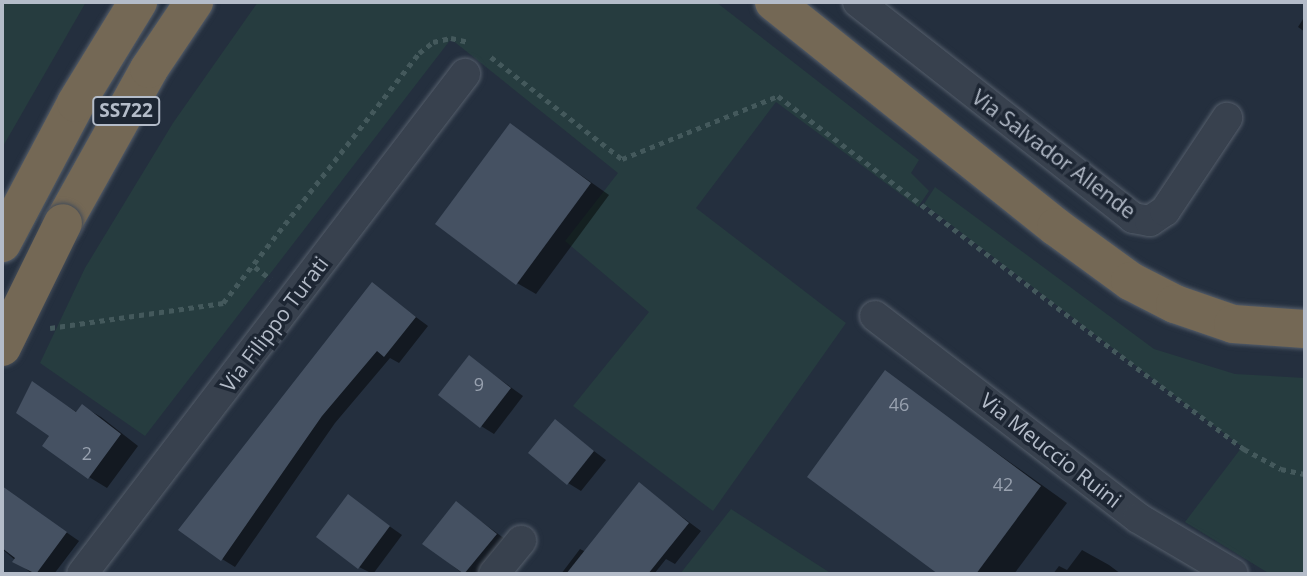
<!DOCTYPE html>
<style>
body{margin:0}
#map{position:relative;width:1307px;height:576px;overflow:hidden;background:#242f3e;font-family:"Open Sans",sans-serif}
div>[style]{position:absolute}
.green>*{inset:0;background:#263c3f}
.shadow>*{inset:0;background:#0007}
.building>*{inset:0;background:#455162}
.path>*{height:4.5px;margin-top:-2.25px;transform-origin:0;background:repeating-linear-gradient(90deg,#44595c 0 5px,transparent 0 10px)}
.roads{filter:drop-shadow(0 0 2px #565f6c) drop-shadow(0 0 2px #565f6c)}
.minor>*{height:30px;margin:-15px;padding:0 15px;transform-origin:15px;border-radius:15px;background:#38414e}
.highway>*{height:38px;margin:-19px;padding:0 19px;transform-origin:19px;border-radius:19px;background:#746855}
.bridges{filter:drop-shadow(0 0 2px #434c59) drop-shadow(0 0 2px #434c59)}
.highway-bridge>*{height:38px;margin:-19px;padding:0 19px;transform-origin:19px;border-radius:19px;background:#746855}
span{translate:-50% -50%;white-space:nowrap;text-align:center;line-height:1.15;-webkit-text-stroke:7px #1d2633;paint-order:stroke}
.number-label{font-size:18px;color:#98a1af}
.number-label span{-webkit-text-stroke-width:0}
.shield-label span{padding:2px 5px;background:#1d2633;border:2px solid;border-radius:5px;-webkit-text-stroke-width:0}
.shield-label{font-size:19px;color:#b4bcc9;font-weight:700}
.street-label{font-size:21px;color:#b4bcc9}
.frame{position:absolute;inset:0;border:4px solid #b4bcc9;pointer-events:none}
</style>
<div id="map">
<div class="green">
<div style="clip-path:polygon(2px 2px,86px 2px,2px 148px)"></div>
<div style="clip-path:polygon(258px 2px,716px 2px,919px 160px,911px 173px,929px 191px,918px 207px,776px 102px,696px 208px,846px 323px,713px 511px,573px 406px,649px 312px,565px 241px,618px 173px,451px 39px,145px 436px,40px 363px,85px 268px,173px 123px)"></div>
<div style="clip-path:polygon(935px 187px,1154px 349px,1235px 374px,1305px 378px,1305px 574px,1270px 574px,1185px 522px,1242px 447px,924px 204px)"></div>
<div style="clip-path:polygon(731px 509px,832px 574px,680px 574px)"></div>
</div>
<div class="shadow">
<div style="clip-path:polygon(1305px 16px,1305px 32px,1298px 27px)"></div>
<div style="clip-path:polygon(510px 125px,609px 195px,536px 294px,517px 283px)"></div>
<div style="clip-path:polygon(373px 285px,428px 326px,399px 363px,390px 358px,335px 423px,235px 567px,222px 559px)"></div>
<div style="clip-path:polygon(469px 357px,523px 396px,494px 434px,481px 426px)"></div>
<div style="clip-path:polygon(885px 373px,1067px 503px,1014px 574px,941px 574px,809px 477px)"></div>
<div style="clip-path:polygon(32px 383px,78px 413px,82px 406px,101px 417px,138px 446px,107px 488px,89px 477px,51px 436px)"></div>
<div style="clip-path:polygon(555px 422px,606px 460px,581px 491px,568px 483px)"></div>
<div style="clip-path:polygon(639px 485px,701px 531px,675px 564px,666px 559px,654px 574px,561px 574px,580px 549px,586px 552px)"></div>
<div style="clip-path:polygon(11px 494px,79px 541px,54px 574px,32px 574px,2px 549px,2px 506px)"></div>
<div style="clip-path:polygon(348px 497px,402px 535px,373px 574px,359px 567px)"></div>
<div style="clip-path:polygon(456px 503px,509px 542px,483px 574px,463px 574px,424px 543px)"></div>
<div style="clip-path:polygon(1082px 550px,1109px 565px,1121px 574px,1053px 574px,1059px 566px,1067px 570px)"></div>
</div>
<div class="building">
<div style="clip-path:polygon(510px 123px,591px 183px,516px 285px,435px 224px)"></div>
<div style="clip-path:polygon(372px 282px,416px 317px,384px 357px,377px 351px,322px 416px,221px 561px,178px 530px)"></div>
<div style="clip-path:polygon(469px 355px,511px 388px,480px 428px,438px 395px)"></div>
<div style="clip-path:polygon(885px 370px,1041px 486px,976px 574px,938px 574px,807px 477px)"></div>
<div style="clip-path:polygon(32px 381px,76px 412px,82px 404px,121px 434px,88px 479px,42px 446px,49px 436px,16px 413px)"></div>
<div style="clip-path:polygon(555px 419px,594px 451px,567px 485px,528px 453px)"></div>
<div style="clip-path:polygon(639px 482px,689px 523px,648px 574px,566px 574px)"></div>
<div style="clip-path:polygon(2px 486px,67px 532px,36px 574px,12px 562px,15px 558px,2px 548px)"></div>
<div style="clip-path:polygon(348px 494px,390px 526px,358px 569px,316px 537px)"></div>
<div style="clip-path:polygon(456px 501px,497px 534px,464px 574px,422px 544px)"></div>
</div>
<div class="path">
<div style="left:491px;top:57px;width:166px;rotate:37.9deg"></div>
<div style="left:622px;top:159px;width:168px;rotate:-22deg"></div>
<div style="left:778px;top:96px;width:585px;rotate:37.14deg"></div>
<div style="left:1244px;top:449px;width:42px;rotate:28.4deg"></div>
<div style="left:1281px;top:469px;width:25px;rotate:12deg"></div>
<div style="left:255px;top:267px;width:20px;rotate:37deg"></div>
<div style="left:50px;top:328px;width:175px;rotate:-8.2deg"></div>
<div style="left:223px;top:303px;width:318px;rotate:-51.9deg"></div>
<div style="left:419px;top:53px;width:18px;rotate:-38deg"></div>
<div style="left:433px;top:42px;width:18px;rotate:-13deg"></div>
<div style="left:451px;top:38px;width:18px;rotate:13deg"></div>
</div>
<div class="roads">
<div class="minor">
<div style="left:858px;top:2px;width:350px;rotate:38.1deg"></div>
<div style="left:1133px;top:218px;width:17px;rotate:10deg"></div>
<div style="left:1150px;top:221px;width:18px;rotate:-34deg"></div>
<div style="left:1165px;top:211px;width:112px;rotate:-56.3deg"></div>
<div style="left:875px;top:316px;width:332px;rotate:37.5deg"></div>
<div style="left:1138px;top:518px;width:110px;rotate:30.5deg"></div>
<div style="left:82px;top:574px;width:630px;rotate:-52.55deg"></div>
<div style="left:494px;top:574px;width:43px;rotate:-50.7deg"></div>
</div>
<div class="highway">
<div style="left:774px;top:2px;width:361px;rotate:38.6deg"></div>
<div style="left:1056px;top:227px;width:92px;rotate:36.1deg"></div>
<div style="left:1130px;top:281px;width:51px;rotate:27.1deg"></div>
<div style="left:1175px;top:304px;width:61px;rotate:19deg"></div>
<div style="left:1233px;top:324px;width:72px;rotate:4deg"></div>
<div style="left:63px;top:223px;width:176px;rotate:-60.8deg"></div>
<div style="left:149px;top:69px;width:81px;rotate:-56.1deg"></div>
<div style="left:2px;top:243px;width:158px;rotate:-62.1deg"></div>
<div style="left:76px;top:103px;width:119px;rotate:-58.5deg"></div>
</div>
</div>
<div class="bridges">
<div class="highway-bridge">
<div style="left:2px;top:347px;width:138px;rotate:-63.8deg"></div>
</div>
</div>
<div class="number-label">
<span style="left:479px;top:384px">9</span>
<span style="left:899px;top:404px">46</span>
<span style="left:87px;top:453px">2</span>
<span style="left:1003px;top:484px">42</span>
</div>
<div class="shield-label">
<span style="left:126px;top:111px">SS722</span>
</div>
<div class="street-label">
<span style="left:1054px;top:154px;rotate:37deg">Via Salvador Allende</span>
<span style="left:274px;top:324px;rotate:-53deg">Via Filippo Turati</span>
<span style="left:1051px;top:450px;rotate:38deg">Via Meuccio Ruini</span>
</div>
<div class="frame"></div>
</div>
